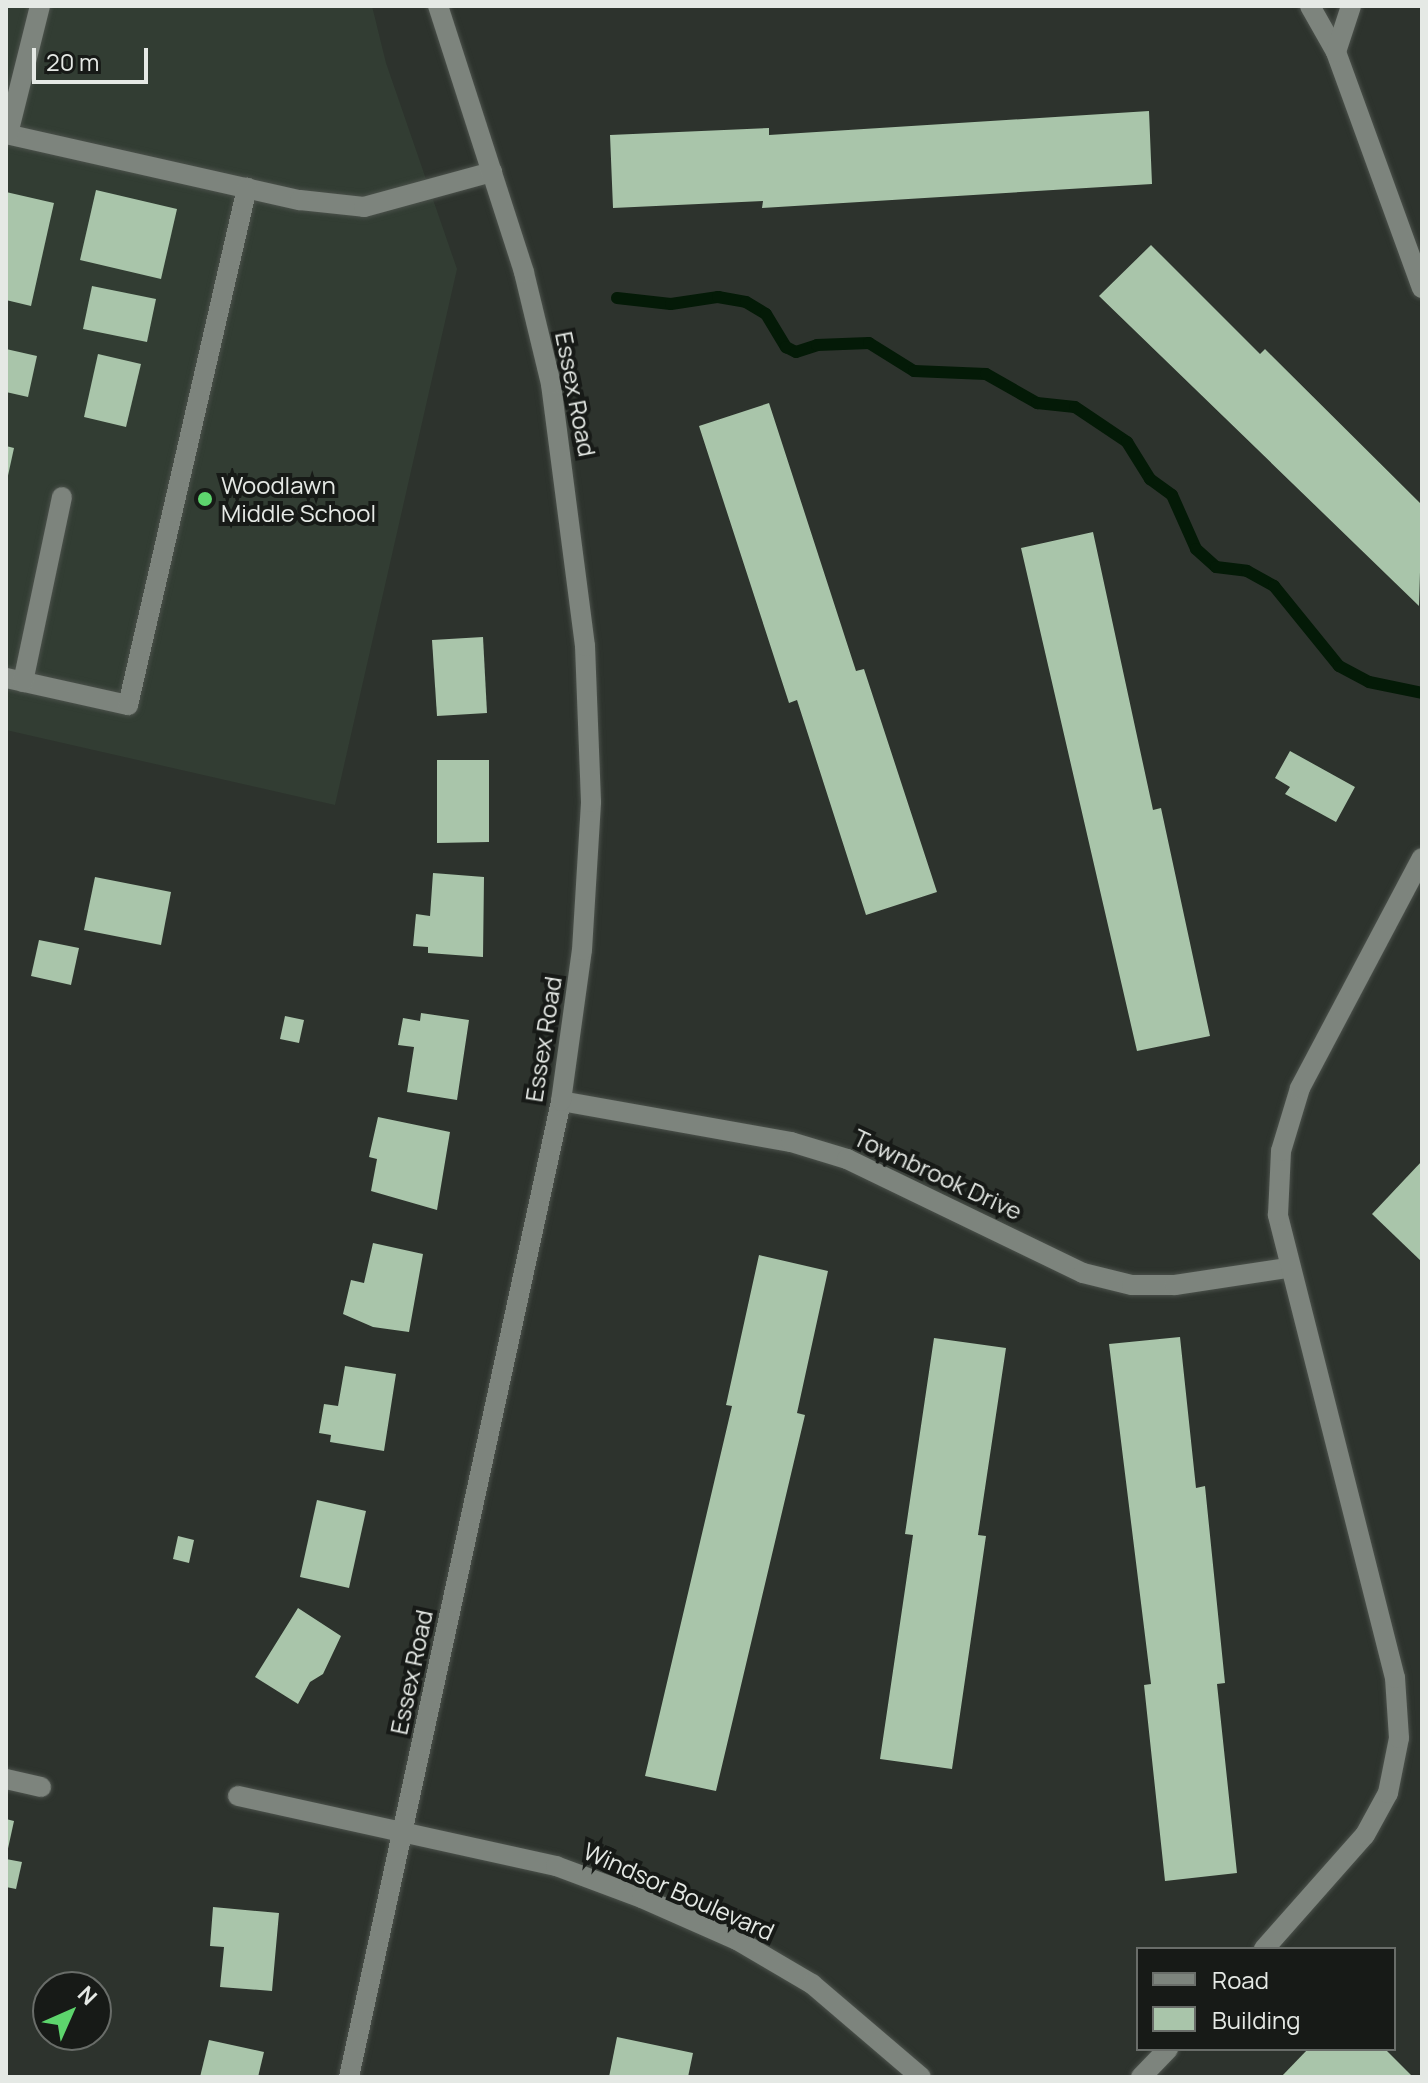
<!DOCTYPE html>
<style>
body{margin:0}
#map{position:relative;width:1428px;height:2083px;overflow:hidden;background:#2d332d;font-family:Manrope,sans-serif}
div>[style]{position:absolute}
.built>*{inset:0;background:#323d33}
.stream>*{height:12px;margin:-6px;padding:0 6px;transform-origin:6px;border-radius:6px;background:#041a07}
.building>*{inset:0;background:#a9c5aa}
.roads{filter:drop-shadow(0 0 2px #4b514b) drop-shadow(0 0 2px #4b514b)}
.minor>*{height:20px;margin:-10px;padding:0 10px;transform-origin:10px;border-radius:10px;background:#7d847d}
.dots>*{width:22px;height:22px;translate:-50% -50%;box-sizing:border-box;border:4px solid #171a17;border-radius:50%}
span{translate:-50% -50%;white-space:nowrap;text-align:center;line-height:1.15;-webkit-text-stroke:8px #171a17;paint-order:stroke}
.street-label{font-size:24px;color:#e5e9e5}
.poi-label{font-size:24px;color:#e5e9e5}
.left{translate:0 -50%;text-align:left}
.frame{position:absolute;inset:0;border:8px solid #e5e9e5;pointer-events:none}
.legend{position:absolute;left:1136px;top:1947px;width:260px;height:104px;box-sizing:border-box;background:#171a17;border:2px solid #696d69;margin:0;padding:10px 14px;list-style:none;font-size:24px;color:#e5e9e5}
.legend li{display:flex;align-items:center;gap:16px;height:40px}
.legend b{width:40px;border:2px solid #696d69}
.north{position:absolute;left:32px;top:1971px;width:80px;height:80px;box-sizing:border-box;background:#171a17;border:2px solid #696d69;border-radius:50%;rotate:45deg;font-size:22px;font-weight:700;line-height:32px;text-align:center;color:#e5e9e5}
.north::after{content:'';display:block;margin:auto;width:28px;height:36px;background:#5dd56d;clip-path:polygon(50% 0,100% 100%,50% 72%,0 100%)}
.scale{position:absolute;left:32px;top:48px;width:116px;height:36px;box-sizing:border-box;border:4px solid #e5e9e5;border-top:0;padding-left:10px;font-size:24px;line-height:28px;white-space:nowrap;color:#e5e9e5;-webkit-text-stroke:6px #171a17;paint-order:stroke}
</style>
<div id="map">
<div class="built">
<div style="clip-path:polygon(6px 6px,372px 6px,386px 63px,457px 269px,335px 805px,6px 730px)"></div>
</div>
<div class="stream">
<div style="left:617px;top:298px;width:54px;rotate:6.3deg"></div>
<div style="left:671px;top:304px;width:48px;rotate:-8.5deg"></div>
<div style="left:718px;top:297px;width:28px;rotate:10deg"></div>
<div style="left:746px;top:302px;width:23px;rotate:31deg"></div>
<div style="left:766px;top:314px;width:39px;rotate:59deg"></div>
<div style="left:786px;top:347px;width:11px;rotate:27deg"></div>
<div style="left:796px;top:352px;width:22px;rotate:-18deg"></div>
<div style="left:817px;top:345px;width:52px;rotate:-2.2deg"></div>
<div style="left:869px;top:343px;width:53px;rotate:31.9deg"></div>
<div style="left:914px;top:371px;width:72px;rotate:2.4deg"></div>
<div style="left:986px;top:374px;width:59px;rotate:29.6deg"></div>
<div style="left:1037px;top:403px;width:38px;rotate:6deg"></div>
<div style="left:1075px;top:407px;width:63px;rotate:33.9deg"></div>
<div style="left:1127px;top:442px;width:44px;rotate:58.1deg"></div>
<div style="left:1150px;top:479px;width:27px;rotate:36deg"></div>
<div style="left:1172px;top:495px;width:59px;rotate:66deg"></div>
<div style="left:1196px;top:549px;width:27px;rotate:42deg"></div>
<div style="left:1216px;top:567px;width:31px;rotate:7deg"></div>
<div style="left:1247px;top:571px;width:31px;rotate:29deg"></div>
<div style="left:1274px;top:586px;width:103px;rotate:50.9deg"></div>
<div style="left:1339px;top:666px;width:34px;rotate:28deg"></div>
<div style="left:1369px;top:682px;width:54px;rotate:11.7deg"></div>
</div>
<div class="building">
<div style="clip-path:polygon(1149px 111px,1152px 184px,762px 208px,763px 201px,613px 208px,610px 135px,769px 128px,769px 135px)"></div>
<div style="clip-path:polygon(96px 190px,177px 209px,161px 279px,80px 260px)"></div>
<div style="clip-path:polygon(6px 192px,54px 203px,31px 306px,6px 300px)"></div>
<div style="clip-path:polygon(1151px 245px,1260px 354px,1265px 349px,1422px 505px,1419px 606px,1099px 296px)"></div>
<div style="clip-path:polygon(92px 286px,156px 299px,147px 342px,83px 329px)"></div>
<div style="clip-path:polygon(6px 349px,37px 356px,28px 397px,6px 392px)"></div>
<div style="clip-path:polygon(98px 354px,141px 364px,126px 427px,84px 417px)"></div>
<div style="clip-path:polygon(769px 403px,856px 671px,864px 669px,937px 892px,866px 915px,797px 700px,789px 703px,699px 426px)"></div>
<div style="clip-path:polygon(6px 446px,14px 448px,7px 480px,6px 480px)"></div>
<div style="clip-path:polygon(1093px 532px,1153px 810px,1161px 808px,1210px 1036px,1137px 1051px,1021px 548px)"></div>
<div style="clip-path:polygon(483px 637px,487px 713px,437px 716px,432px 640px)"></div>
<div style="clip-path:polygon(1290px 751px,1355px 787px,1336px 822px,1285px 794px,1290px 787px,1275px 778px)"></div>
<div style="clip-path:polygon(437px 760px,489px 760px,489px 842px,437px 843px)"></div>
<div style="clip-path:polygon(433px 873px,484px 877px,483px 957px,428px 953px,428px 947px,413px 946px,416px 914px,430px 916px)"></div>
<div style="clip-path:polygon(95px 877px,171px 892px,161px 945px,84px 930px)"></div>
<div style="clip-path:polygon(39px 940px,79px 948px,71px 985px,31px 976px)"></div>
<div style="clip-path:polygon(421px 1013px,469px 1020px,457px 1100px,407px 1092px,414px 1047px,398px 1045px,403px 1018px,420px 1021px)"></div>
<div style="clip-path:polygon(285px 1016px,304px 1020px,299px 1043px,280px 1039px)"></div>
<div style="clip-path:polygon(378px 1117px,450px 1132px,437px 1210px,371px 1191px,377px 1159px,369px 1157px)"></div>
<div style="clip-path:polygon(1422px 1161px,1422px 1262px,1372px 1214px)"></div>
<div style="clip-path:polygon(373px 1243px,423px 1254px,409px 1332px,373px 1327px,343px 1314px,351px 1280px,364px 1283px)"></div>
<div style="clip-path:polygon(759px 1255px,828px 1271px,797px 1413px,805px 1415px,716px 1791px,645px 1776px,732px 1406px,726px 1405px)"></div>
<div style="clip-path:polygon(1180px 1337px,1196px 1488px,1205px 1486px,1225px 1683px,1217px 1684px,1237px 1873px,1165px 1881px,1144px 1685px,1151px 1684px,1109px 1344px)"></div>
<div style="clip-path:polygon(934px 1338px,1006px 1348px,978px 1535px,986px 1536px,952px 1769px,880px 1759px,913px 1535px,905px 1534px)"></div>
<div style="clip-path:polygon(345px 1366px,396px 1374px,384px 1451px,330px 1442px,331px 1435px,319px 1433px,324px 1404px,338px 1406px)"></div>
<div style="clip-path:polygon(317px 1500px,366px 1511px,349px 1588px,300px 1577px)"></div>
<div style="clip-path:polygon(178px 1536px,194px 1540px,189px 1563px,173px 1559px)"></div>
<div style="clip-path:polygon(298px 1608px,341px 1636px,323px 1674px,310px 1682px,298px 1704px,255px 1677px)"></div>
<div style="clip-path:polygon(6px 1819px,14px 1821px,7px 1853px,6px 1853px)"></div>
<div style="clip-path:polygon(6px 1859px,22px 1862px,16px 1889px,6px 1887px)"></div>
<div style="clip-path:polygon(213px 1907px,279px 1913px,272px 1991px,220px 1987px,224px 1947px,210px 1946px)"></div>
<div style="clip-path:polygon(617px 2037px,693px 2053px,688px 2077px,609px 2077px)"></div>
<div style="clip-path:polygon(209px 2040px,264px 2052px,258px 2077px,200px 2077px)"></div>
<div style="clip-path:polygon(1308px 2049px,1386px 2050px,1413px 2077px,1281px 2077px)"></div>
</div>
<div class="roads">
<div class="minor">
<div style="left:1310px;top:6px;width:53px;rotate:60.5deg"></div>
<div style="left:1336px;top:52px;width:251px;rotate:70deg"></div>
<div style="left:1336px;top:52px;width:48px;rotate:-71.9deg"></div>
<div style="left:6px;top:134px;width:301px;rotate:12.7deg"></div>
<div style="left:300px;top:200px;width:64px;rotate:6.2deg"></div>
<div style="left:364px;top:207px;width:133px;rotate:-15.3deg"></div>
<div style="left:8px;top:134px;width:132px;rotate:-76deg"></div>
<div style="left:6px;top:678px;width:125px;rotate:12.5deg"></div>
<div style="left:128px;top:705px;width:531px;rotate:-77.04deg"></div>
<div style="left:23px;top:682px;width:189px;rotate:-78.1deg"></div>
<div style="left:561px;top:1101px;width:234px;rotate:10.1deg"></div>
<div style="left:791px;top:1142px;width:59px;rotate:16.9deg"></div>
<div style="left:847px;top:1159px;width:262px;rotate:25.8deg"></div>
<div style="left:1083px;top:1273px;width:50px;rotate:13.8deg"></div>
<div style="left:1132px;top:1285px;width:43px"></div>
<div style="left:1175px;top:1285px;width:114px;rotate:-8.6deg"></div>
<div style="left:6px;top:1779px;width:36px;rotate:13deg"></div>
<div style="left:238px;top:1796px;width:326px;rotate:12.4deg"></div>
<div style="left:556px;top:1866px;width:92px;rotate:20.4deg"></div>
<div style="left:642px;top:1898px;width:104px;rotate:23.9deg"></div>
<div style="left:737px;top:1940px;width:87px;rotate:30.4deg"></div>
<div style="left:812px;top:1984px;width:143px;rotate:40.5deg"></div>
<div style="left:1264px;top:1949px;width:152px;rotate:-48.5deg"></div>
<div style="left:1365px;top:1835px;width:48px;rotate:-61.3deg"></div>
<div style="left:1388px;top:1793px;width:56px;rotate:-78.7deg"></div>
<div style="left:1399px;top:1738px;width:60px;rotate:-93.8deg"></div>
<div style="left:1395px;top:1678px;width:478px;rotate:-104.2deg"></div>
<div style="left:1278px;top:1215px;width:64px;rotate:-87.3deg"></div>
<div style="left:1281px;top:1151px;width:66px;rotate:-73.2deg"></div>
<div style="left:1300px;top:1088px;width:260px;rotate:-62.1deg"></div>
<div style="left:349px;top:2077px;width:999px;rotate:-77.74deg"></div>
<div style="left:561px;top:1101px;width:152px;rotate:-82.1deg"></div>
<div style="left:582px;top:950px;width:148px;rotate:-86.5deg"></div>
<div style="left:591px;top:802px;width:156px;rotate:-92.2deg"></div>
<div style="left:585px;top:646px;width:264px;rotate:-97.4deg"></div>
<div style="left:551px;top:384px;width:115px;rotate:-103.6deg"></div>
<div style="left:524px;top:272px;width:280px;rotate:-107.9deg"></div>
<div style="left:1141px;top:2077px;width:39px;rotate:-46deg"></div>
</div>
</div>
<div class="dots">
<div style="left:205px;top:499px;background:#5dd56d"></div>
</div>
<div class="street-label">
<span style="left:576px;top:394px;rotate:79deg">Essex Road</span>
<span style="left:543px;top:1039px;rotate:-81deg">Essex Road</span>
<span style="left:938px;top:1174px;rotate:25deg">Townbrook Drive</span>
<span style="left:411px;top:1672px;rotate:-78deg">Essex Road</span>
<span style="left:679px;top:1891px;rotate:24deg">Windsor Boulevard</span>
</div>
<div class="poi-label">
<span class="left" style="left:221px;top:499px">Woodlawn<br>Middle School</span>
</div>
<div class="frame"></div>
<ul class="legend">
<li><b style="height:10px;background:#7d847d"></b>Road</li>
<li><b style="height:22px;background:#a9c5aa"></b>Building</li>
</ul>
<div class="north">N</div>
<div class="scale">20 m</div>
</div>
